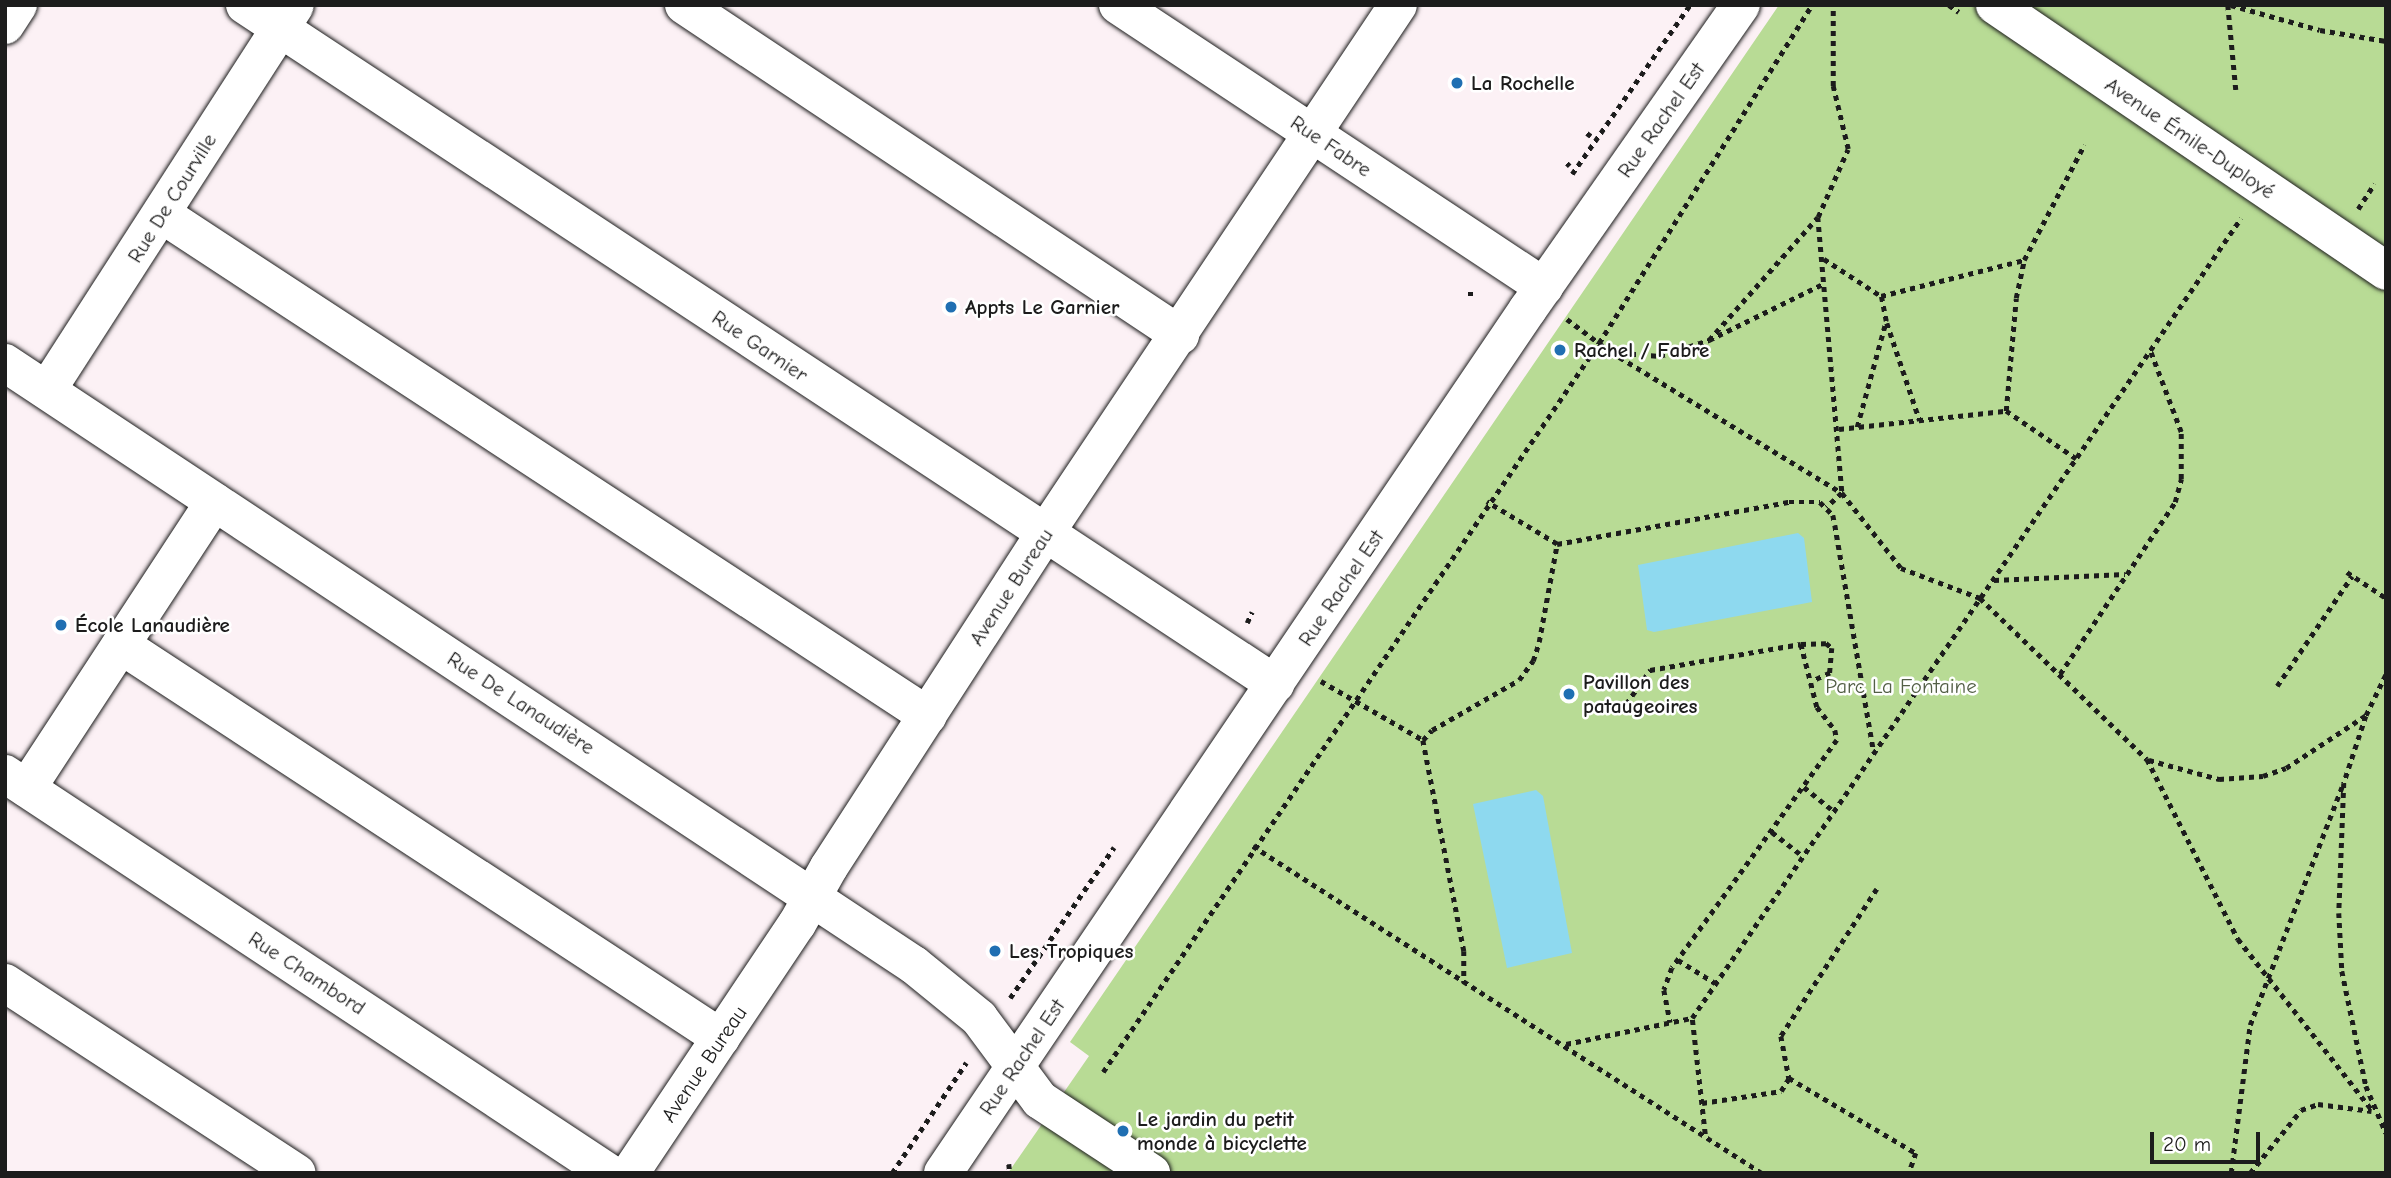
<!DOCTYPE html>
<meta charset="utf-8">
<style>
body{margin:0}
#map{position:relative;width:2391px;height:1178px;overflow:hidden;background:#fcf1f5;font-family:"Comic Neue",sans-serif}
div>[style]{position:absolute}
.green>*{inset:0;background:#b8db95}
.water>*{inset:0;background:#8ed9ef}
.path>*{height:4.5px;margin-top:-2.25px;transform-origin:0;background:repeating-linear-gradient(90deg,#1c1c1c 0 5px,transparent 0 10px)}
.roads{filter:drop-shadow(0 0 2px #1c1c1c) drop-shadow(0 0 2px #1c1c1c)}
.minor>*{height:38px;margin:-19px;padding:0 19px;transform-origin:19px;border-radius:19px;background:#fff}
.major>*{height:38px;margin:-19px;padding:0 19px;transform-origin:19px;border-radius:19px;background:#fff}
.dots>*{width:19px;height:19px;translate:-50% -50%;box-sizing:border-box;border:4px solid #fff;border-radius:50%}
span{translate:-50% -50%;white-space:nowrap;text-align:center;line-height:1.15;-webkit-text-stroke:5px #fff;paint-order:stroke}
.poi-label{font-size:21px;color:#1c1c1c;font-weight:700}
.left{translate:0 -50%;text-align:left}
.street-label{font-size:21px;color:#1c1c1c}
.park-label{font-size:21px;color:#535f46}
.frame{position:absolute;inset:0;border:7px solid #1c1c1c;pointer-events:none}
.scale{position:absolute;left:2150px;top:1132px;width:110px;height:32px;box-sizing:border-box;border:4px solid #1c1c1c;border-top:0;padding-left:9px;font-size:21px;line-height:24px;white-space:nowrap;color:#1c1c1c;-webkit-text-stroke:5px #fff;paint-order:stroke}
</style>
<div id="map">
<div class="green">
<div style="clip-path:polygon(1779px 5px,2386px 5px,2386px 1173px,1008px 1173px,1089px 1056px,1070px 1042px)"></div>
</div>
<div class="water">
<div style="clip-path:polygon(1798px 533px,1804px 538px,1812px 602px,1654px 632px,1647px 630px,1638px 565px)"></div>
<div style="clip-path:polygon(1536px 790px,1543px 796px,1572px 953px,1507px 968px,1473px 804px)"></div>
</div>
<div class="path">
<div style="left:1949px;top:5px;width:12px;rotate:35deg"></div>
<div style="left:2228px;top:5px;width:85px;rotate:84.6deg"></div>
<div style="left:2231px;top:5px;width:92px;rotate:15.7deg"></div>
<div style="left:2320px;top:30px;width:67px;rotate:9.5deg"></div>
<div style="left:1587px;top:133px;width:5px;rotate:37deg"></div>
<div style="left:1567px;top:163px;width:4px;rotate:45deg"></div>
<div style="left:1572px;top:174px;width:206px;rotate:-55.1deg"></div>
<div style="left:2358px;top:209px;width:30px;rotate:-57deg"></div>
<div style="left:1818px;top:217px;width:277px;rotate:85deg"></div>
<div style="left:1842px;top:493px;width:95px;rotate:51.8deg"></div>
<div style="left:1901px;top:568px;width:85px;rotate:20.8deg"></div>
<div style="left:1980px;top:598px;width:232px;rotate:44deg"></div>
<div style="left:2147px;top:759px;width:202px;rotate:63.2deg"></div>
<div style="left:2238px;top:939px;width:219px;rotate:51.9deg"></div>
<div style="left:1824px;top:259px;width:68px;rotate:33deg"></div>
<div style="left:1881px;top:296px;width:147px;rotate:-14.1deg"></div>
<div style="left:1468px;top:294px;width:5px"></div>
<div style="left:1567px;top:319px;width:55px;rotate:36.9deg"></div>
<div style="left:1611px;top:352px;width:49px;rotate:4.7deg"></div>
<div style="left:1660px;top:356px;width:52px;rotate:-18.1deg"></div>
<div style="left:1709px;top:340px;width:129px;rotate:-26.2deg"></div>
<div style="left:1887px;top:323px;width:103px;rotate:71.4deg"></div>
<div style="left:1709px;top:340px;width:164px;rotate:-48.5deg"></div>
<div style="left:1818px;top:217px;width:74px;rotate:-66.2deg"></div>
<div style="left:1848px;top:149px;width:65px;rotate:-103.4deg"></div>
<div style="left:1833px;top:86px;width:81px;rotate:-90deg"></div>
<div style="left:1611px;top:352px;width:271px;rotate:31.4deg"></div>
<div style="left:1842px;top:493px;width:21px;rotate:137deg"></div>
<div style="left:1857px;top:427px;width:110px;rotate:-74.7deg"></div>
<div style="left:1886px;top:321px;width:25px;rotate:-101deg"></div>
<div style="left:1839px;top:429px;width:168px;rotate:-6.2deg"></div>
<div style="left:2076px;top:459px;width:85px;rotate:-145.6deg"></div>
<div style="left:2006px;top:411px;width:113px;rotate:-84.9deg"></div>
<div style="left:2016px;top:298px;width:39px;rotate:-78deg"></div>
<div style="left:2024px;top:260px;width:130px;rotate:-62.4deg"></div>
<div style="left:1557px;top:544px;width:236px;rotate:-10.3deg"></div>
<div style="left:1789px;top:502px;width:31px"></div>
<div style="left:1820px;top:502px;width:18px;rotate:45deg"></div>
<div style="left:1833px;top:515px;width:10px;rotate:79deg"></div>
<div style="left:1835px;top:525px;width:230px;rotate:80.3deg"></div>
<div style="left:2347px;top:572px;width:47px;rotate:33.7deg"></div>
<div style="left:1994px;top:580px;width:131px;rotate:-2.6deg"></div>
<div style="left:1247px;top:623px;width:12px;rotate:-66deg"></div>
<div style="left:1801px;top:644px;width:25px;rotate:-2deg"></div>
<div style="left:1826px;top:643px;width:8px;rotate:40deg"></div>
<div style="left:1832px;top:648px;width:25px;rotate:95deg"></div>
<div style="left:1830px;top:673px;width:19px;rotate:155deg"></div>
<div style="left:2060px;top:674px;width:207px;rotate:-56.2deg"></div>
<div style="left:2175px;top:502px;width:24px;rotate:-75deg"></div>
<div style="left:2181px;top:479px;width:47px;rotate:-90deg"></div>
<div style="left:2181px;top:432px;width:85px;rotate:-110.8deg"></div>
<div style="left:2386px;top:675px;width:46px;rotate:116deg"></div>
<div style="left:2366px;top:716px;width:71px;rotate:108.2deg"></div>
<div style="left:2344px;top:783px;width:130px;rotate:92.2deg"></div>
<div style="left:2339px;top:913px;width:58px;rotate:87deg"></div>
<div style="left:2342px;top:971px;width:117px;rotate:78.2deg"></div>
<div style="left:2366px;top:1086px;width:51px;rotate:66.9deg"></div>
<div style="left:1321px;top:681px;width:118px;rotate:30deg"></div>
<div style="left:1423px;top:740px;width:13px;rotate:-48deg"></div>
<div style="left:1432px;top:730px;width:100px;rotate:-29.9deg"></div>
<div style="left:1519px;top:680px;width:24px;rotate:-54deg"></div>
<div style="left:1533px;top:661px;width:20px;rotate:-72deg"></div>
<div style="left:1539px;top:642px;width:100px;rotate:-79.6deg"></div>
<div style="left:1557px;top:544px;width:82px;rotate:-149deg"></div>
<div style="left:2277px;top:686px;width:133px;rotate:-55.7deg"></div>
<div style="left:1626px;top:704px;width:42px;rotate:-54.8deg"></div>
<div style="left:1650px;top:670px;width:153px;rotate:-9.8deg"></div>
<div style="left:1801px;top:644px;width:65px;rotate:75.7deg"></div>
<div style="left:1817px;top:707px;width:29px;rotate:52deg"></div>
<div style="left:1835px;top:730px;width:10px;rotate:79deg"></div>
<div style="left:1837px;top:740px;width:281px;rotate:125.9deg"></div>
<div style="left:1672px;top:968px;width:23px;rotate:110deg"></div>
<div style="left:1664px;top:990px;width:33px;rotate:79deg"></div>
<div style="left:1423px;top:740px;width:215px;rotate:79deg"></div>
<div style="left:1464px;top:951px;width:32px;rotate:90deg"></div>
<div style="left:2149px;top:760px;width:73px;rotate:15.2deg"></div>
<div style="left:2219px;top:779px;width:44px;rotate:-3.9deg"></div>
<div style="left:2263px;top:776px;width:24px;rotate:-19deg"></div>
<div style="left:2286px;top:768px;width:95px;rotate:-33.4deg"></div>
<div style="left:1804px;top:787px;width:36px;rotate:39deg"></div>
<div style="left:1772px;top:832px;width:36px;rotate:38deg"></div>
<div style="left:1253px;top:846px;width:605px;rotate:32.72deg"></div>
<div style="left:1877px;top:889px;width:176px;rotate:123.1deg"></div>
<div style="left:1781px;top:1036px;width:43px;rotate:79.2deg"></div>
<div style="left:1789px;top:1078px;width:147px;rotate:30.6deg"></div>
<div style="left:1916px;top:1153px;width:21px;rotate:109deg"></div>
<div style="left:1678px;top:960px;width:44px;rotate:31.9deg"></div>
<div style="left:1010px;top:998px;width:183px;rotate:-55.4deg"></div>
<div style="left:1566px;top:1044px;width:129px;rotate:-11.7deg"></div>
<div style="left:1103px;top:1072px;width:882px;rotate:-55.77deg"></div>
<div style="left:1599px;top:343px;width:400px;rotate:-57.8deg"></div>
<div style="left:1702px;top:1103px;width:80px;rotate:-8.6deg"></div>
<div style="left:1781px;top:1091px;width:15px;rotate:-58deg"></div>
<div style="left:1705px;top:1134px;width:117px;rotate:-96.4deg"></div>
<div style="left:1692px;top:1018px;width:970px;rotate:-55.54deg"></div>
<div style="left:1009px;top:1164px;width:9px;rotate:84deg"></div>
<div style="left:892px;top:1173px;width:133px;rotate:-56.1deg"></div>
<div style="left:2231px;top:1173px;width:149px;rotate:-82.7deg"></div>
<div style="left:2250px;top:1025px;width:255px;rotate:-68.9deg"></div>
<div style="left:2250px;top:1173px;width:81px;rotate:-51deg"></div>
<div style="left:2301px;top:1110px;width:18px;rotate:-19deg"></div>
<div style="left:2318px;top:1104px;width:54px;rotate:7.4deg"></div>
</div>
<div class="roads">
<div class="minor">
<div style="left:245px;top:5px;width:1234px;rotate:33.39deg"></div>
<div style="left:684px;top:5px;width:596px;rotate:33.64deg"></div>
<div style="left:1118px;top:5px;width:511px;rotate:33.5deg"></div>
<div style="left:1995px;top:5px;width:473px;rotate:34.2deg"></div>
<div style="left:5px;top:25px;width:24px;rotate:-57deg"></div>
<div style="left:163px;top:215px;width:914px;rotate:33.22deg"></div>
<div style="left:5px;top:363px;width:1090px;rotate:33.52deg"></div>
<div style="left:914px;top:965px;width:84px;rotate:39.2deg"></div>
<div style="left:979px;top:1018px;width:102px;rotate:53.4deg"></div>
<div style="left:1040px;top:1100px;width:133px;rotate:33.3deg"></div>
<div style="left:47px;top:390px;width:457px;rotate:-57.2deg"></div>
<div style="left:121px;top:645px;width:717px;rotate:33.22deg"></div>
<div style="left:5px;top:774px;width:724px;rotate:33.45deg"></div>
<div style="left:27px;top:788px;width:342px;rotate:-56.8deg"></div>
<div style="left:5px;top:983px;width:348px;rotate:33.1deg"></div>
<div style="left:630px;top:1173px;width:300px;rotate:-56.2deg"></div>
<div style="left:797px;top:924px;width:65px;rotate:-60.7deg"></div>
<div style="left:829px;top:867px;width:396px;rotate:-57.1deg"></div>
<div style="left:1044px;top:535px;width:637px;rotate:-56.26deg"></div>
</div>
<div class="major">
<div style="left:943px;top:1173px;width:1043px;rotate:-55.9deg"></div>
<div style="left:1528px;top:309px;width:371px;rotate:-55deg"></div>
</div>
</div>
<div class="dots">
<div style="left:1457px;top:83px;background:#1f6fb2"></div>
<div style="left:951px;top:307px;background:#1f6fb2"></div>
<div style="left:1560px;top:350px;background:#1f6fb2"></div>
<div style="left:61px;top:625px;background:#1f6fb2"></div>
<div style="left:1569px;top:694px;background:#1f6fb2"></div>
<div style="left:995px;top:951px;background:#1f6fb2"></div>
<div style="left:1123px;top:1131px;background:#1f6fb2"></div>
</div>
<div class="poi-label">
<span class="left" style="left:1471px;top:83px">La Rochelle</span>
<span class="left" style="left:965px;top:307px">Appts Le Garnier</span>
<span class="left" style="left:1574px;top:350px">Rachel / Fabre</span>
<span class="left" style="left:75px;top:625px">École Lanaudière</span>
<span class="left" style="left:1583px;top:694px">Pavillon des<br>pataugeoires</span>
<span class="left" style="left:1009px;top:951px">Les Tropiques</span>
<span class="left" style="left:1137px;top:1131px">Le jardin du petit<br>monde à bicyclette</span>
</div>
<div class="street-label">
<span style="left:1661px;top:120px;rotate:-55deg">Rue Rachel Est</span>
<span style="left:2190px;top:138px;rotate:34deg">Avenue Émile-Duployé</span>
<span style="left:1331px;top:146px;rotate:34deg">Rue Fabre</span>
<span style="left:172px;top:198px;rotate:-58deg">Rue De Courville</span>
<span style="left:760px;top:346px;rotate:34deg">Rue Garnier</span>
<span style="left:1011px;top:587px;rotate:-57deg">Avenue Bureau</span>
<span style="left:1341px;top:588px;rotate:-56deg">Rue Rachel Est</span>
<span style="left:521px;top:703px;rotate:33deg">Rue De Lanaudière</span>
<span style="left:307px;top:973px;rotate:33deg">Rue Chambord</span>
<span style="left:1022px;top:1057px;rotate:-56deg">Rue Rachel Est</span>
<span style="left:704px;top:1064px;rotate:-56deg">Avenue Bureau</span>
</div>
<div class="park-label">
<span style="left:1901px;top:686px">Parc La Fontaine</span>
</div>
<div class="frame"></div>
<div class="scale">20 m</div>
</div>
